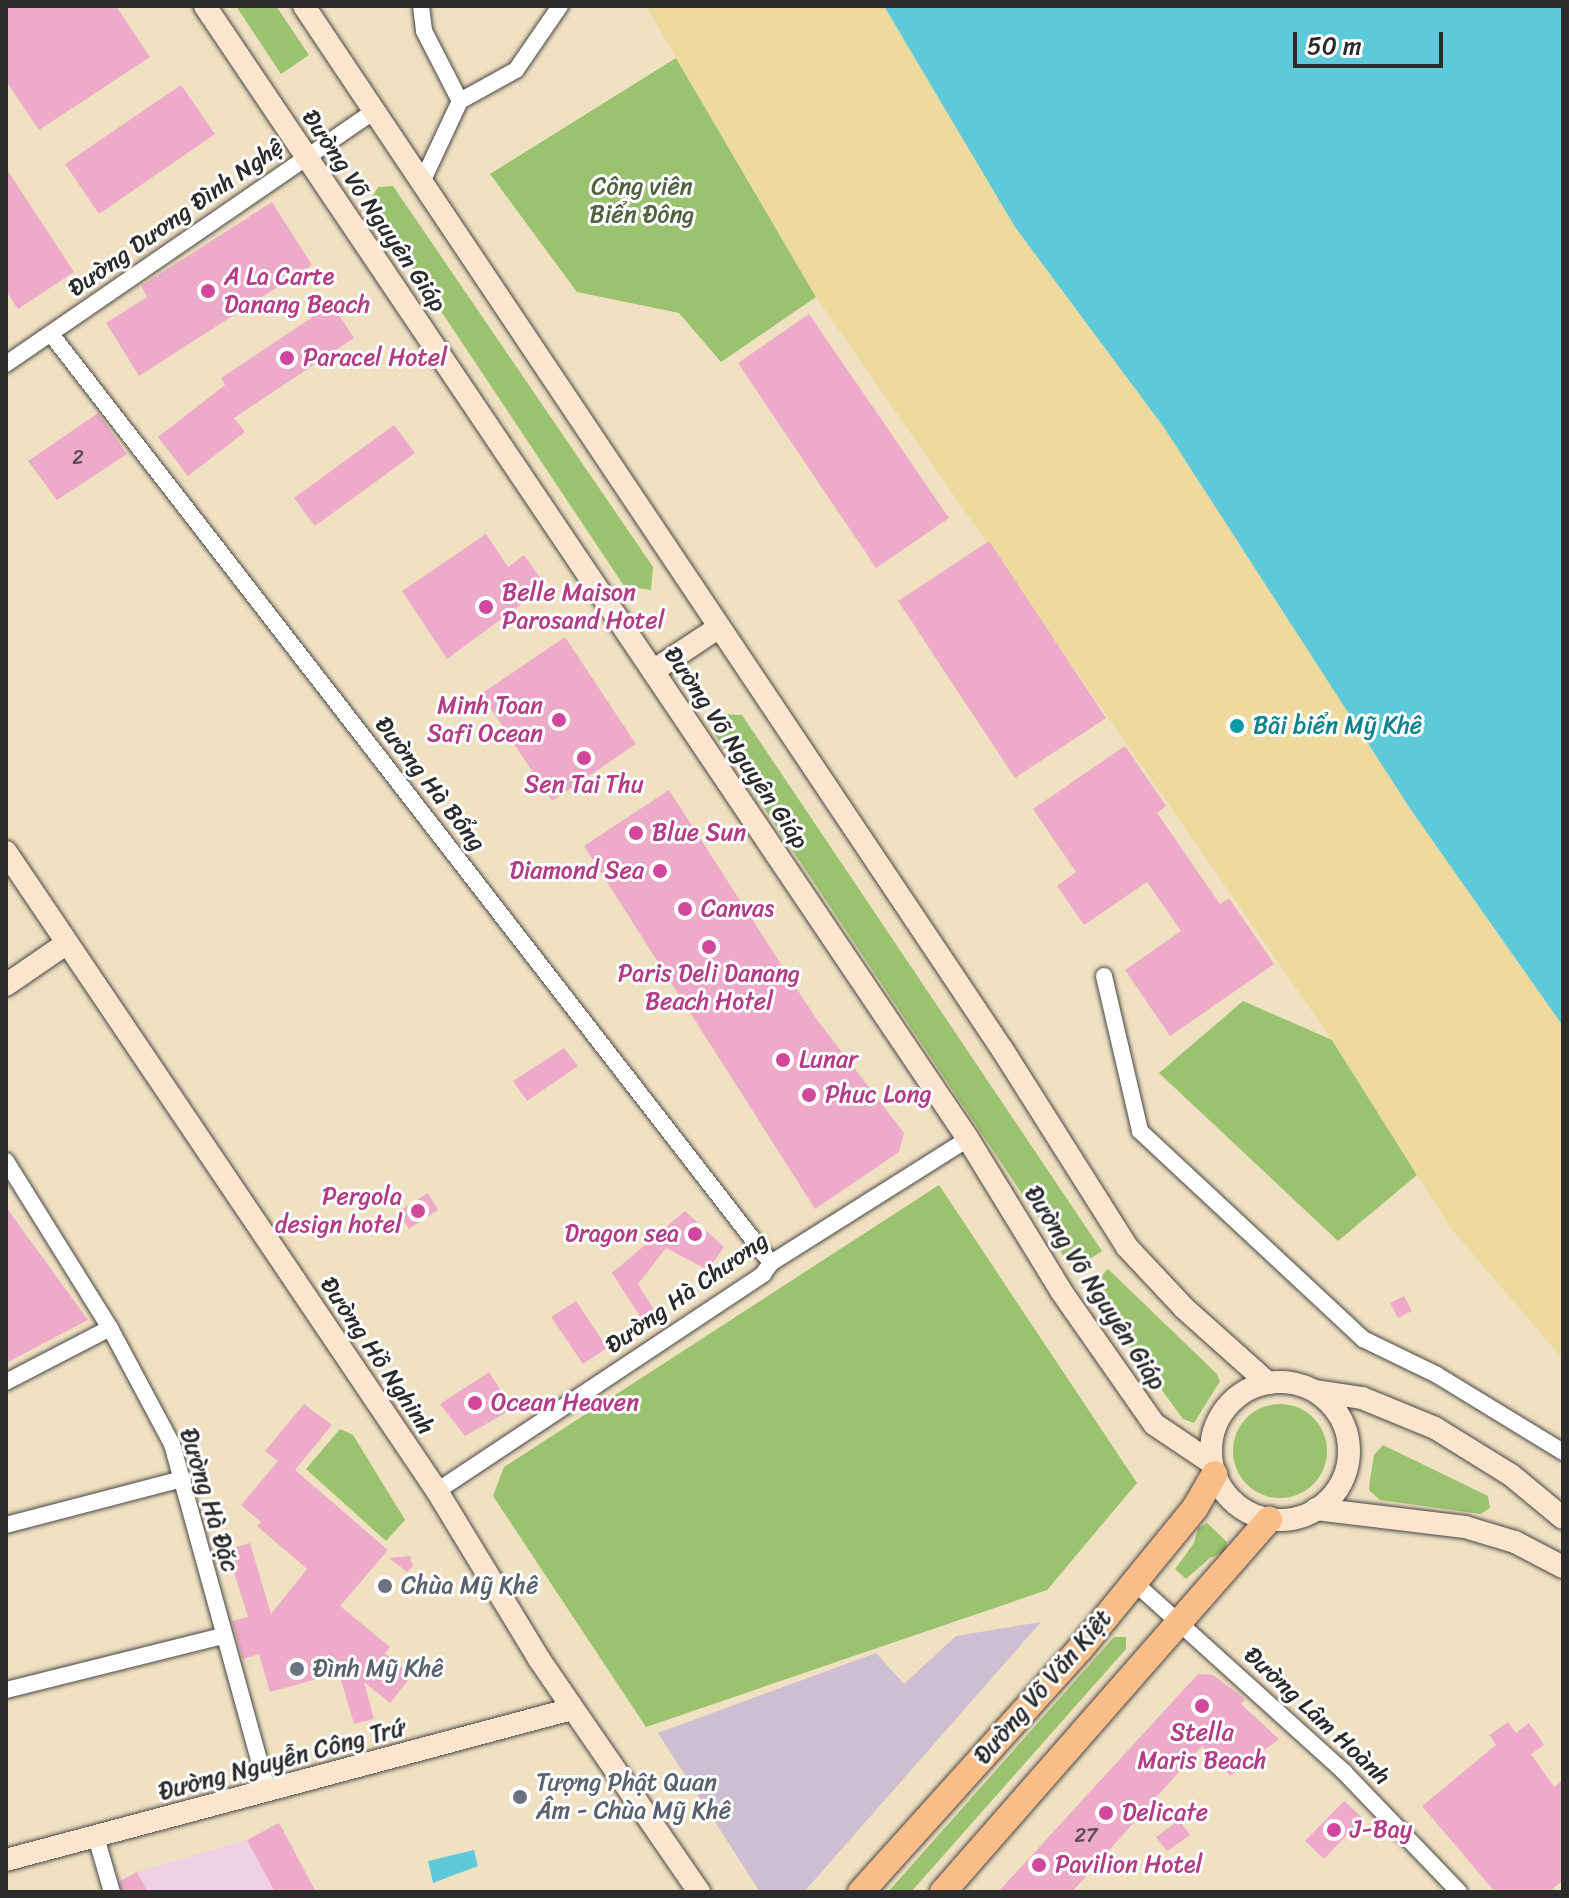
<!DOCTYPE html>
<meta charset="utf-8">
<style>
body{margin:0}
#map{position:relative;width:1569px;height:1898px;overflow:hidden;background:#f0e1c3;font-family:Sriracha,sans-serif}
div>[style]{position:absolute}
.built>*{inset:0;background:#efd0e6}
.industrial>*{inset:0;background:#cdbed2}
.green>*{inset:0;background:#9bc26e}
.round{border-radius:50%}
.sand>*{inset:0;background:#eeda9e}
.water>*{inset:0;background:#5ec9d8}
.building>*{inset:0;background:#edabc9}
.roads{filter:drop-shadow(0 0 2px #494642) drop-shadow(0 0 2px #494642)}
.street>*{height:16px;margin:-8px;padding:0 8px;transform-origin:8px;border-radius:8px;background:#fff}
.secondary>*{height:22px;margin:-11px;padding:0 11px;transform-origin:11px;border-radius:11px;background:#fce5cf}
.secondary>.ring{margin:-11px;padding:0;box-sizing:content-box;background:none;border:22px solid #fce5cf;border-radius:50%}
.primary>*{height:26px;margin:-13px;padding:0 13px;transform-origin:13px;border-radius:13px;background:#f8bd88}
.dots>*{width:22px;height:22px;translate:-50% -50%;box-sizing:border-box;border:4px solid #fff;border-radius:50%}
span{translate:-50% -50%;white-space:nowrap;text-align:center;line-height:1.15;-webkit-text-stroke:6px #fff;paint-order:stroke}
.number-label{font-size:20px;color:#5c4b52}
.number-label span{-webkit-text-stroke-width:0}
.park-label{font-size:24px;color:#526042}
.street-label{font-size:24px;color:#2b2b2b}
.hotel-label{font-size:24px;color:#b23c85}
.left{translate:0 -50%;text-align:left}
.right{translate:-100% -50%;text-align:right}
.culture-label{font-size:24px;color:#0d838f}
.worship-label{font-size:24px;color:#5b616d}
.frame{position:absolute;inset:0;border:8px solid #2b2b2b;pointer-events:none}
.scale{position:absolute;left:1293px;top:32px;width:150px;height:36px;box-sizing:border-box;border:4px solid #2b2b2b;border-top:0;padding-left:10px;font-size:24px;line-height:28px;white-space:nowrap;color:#2b2b2b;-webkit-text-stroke:6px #fff;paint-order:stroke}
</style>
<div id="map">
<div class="built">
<div style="clip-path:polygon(279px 1823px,316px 1892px,114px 1892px,112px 1886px,137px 1872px,247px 1840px)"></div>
</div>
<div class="industrial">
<div style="clip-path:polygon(1041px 1622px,804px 1892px,760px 1892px,658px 1733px,876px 1653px,904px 1684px,956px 1636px)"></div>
</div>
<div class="green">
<div style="clip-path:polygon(236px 6px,276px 6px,309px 55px,281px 74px)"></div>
<div style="clip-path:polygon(676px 58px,816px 297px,721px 362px,679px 313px,577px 292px,490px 174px)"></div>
<div style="clip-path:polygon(393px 186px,653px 567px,651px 590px,624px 586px,369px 203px,378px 187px)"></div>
<div style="clip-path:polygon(722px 714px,742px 715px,1102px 1251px,1073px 1270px,714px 733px)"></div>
<div style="clip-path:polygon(1243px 1001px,1332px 1040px,1417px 1175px,1338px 1241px,1159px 1073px)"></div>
<div style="clip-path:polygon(939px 1185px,1137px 1483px,1047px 1590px,646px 1727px,493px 1496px,504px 1467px)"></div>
<div style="clip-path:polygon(1108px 1269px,1217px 1374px,1220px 1381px,1194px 1423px,1183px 1419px,1088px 1289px)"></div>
<div class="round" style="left:1233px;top:1404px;width:94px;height:94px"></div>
<div style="clip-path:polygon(340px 1429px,353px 1435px,405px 1520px,386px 1541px,306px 1469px)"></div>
<div style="clip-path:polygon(1383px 1445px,1488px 1496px,1490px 1508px,1481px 1514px,1380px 1500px,1369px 1490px,1370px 1480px,1374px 1455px)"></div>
<div style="clip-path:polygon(1207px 1523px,1227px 1542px,1226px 1551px,1210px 1558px,1186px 1579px,1175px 1569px,1194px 1543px,1198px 1528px)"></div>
<div style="clip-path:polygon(1114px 1637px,1126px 1637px,1126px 1649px,911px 1892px,888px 1892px)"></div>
</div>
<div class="sand">
<div style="clip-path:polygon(646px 6px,884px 6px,1015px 227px,1165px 429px,1411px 810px,1563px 1026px,1563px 1359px,1452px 1230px,1332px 1040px,816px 297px)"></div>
</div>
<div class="water">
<div style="clip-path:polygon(884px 6px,1563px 6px,1563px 1026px,1411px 810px,1165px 429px,1015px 227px)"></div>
<div style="clip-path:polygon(474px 1850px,478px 1866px,433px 1883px,428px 1861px)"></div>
</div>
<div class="building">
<div style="clip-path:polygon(6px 6px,116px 6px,150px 57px,39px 130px,6px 81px)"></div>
<div style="clip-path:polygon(181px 85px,215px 134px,99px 214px,65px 164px)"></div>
<div style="clip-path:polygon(6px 168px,74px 272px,18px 309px,6px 291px)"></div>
<div style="clip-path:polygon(272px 202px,312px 265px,139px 376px,106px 323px,147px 297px,141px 286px)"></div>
<div style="clip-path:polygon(332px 304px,354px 338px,234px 418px,245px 432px,188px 476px,158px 437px,225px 385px,221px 378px)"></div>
<div style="clip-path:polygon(809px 314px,949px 518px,876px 568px,738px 363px)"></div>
<div style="clip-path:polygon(98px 413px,127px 454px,57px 500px,28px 461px)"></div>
<div style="clip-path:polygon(394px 425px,415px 453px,315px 526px,294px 498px)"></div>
<div style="clip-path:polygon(486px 534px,508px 567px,524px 555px,546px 586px,447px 659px,402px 591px)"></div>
<div style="clip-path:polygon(989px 541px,1106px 718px,1015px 778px,898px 601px)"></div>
<div style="clip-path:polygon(565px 637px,636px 744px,552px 801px,481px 694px)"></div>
<div style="clip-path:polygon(1125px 746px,1166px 806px,1157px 813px,1220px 904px,1229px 898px,1274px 964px,1170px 1036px,1125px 970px,1181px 931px,1147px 882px,1084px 925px,1057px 886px,1076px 872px,1033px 809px)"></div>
<div style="clip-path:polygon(669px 790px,815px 1017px,904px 1133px,899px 1152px,815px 1209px,584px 846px)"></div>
<div style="clip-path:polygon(564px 1048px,578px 1066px,527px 1101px,513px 1081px)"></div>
<div style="clip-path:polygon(428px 1193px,438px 1210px,409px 1229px,398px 1212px)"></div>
<div style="clip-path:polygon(6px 1207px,88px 1320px,6px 1363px)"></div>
<div style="clip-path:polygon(685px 1211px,724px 1247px,708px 1270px,666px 1248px,638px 1284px,656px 1313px,643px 1321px,612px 1273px)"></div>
<div style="clip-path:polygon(1404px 1296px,1412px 1311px,1398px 1318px,1390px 1303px)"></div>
<div style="clip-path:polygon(576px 1301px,607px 1348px,583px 1364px,551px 1317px)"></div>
<div style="clip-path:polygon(489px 1372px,508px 1402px,507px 1412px,465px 1436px,440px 1404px)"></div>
<div style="clip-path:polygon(304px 1404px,332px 1425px,295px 1470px,388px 1550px,340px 1606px,390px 1647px,385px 1653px,412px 1675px,390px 1703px,364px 1682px,374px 1719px,354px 1724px,339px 1673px,270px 1692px,259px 1654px,243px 1659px,232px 1621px,248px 1617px,227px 1550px,250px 1543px,271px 1614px,307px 1569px,257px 1526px,261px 1522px,241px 1505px,278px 1461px,265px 1451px)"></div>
<div style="clip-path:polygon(410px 1556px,413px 1566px,407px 1572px,389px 1558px)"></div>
<div style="clip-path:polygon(1198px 1674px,1213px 1675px,1245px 1699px,1241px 1704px,1279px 1739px,1230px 1776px,1202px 1746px,1072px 1892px,998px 1892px)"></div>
<div style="clip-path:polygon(1508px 1722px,1516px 1733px,1529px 1723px,1544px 1745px,1531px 1754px,1554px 1787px,1563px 1780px,1563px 1880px,1549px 1892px,1495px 1892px,1422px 1806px,1496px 1745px,1489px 1735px)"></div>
<div style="clip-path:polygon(1344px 1801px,1363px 1818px,1324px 1859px,1305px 1841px)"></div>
<div style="clip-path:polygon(1179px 1820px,1190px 1835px,1167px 1851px,1156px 1837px)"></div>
<div style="clip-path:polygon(279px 1823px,316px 1892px,275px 1892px,247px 1840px)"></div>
<div style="clip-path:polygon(137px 1872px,148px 1892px,123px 1892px,120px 1881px)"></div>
</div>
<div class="roads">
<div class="street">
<div style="left:421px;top:6px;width:25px;rotate:83deg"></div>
<div style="left:424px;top:31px;width:79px;rotate:62.8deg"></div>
<div style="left:422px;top:182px;width:89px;rotate:-64.9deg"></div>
<div style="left:460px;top:101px;width:64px;rotate:-29deg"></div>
<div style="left:516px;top:70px;width:78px;rotate:-55.5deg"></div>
<div style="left:51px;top:334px;width:1175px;rotate:52.22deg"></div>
<div style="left:6px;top:364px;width:447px;rotate:-34.5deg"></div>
<div style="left:1104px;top:976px;width:159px;rotate:76.9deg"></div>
<div style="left:1140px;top:1131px;width:305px;rotate:43deg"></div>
<div style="left:1363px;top:1339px;width:82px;rotate:25.9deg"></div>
<div style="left:1437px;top:1375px;width:148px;rotate:31.4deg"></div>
<div style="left:6px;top:1161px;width:197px;rotate:58.1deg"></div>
<div style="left:110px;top:1328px;width:132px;rotate:61.9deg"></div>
<div style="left:172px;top:1444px;width:361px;rotate:74.6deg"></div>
<div style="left:6px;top:1382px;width:117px;rotate:-27.4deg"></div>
<div style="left:437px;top:1491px;width:392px;rotate:-33.6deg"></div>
<div style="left:763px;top:1274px;width:14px;rotate:-54deg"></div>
<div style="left:771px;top:1263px;width:233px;rotate:-32.2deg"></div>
<div style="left:6px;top:1525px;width:183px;rotate:-14.6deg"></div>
<div style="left:1135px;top:1583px;width:282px;rotate:42.1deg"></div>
<div style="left:1344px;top:1772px;width:166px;rotate:46.2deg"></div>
<div style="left:6px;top:1690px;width:224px;rotate:-14deg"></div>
<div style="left:96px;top:1837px;width:57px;rotate:73.8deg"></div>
</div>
<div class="secondary">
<div style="left:205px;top:6px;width:1366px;rotate:56.04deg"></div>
<div style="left:968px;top:1139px;width:178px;rotate:58.5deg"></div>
<div style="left:1061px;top:1291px;width:162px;rotate:55deg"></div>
<div style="left:1154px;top:1424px;width:70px;rotate:33.9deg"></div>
<div style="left:304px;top:6px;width:1255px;rotate:56.21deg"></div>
<div style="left:1002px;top:1049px;width:234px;rotate:57.7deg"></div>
<div style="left:1127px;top:1247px;width:83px;rotate:46.9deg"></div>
<div style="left:1184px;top:1308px;width:113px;rotate:41.8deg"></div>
<div style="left:653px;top:671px;width:78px;rotate:-33.5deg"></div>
<div style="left:6px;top:852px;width:771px;rotate:56deg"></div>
<div style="left:437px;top:1491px;width:197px;rotate:58.7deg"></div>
<div style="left:539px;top:1659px;width:283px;rotate:55.5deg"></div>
<div style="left:6px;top:985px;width:74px;rotate:-34.5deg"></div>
<div class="ring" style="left:1211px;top:1382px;width:116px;height:116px"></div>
<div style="left:1316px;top:1391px;width:47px;rotate:8.7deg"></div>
<div style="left:1362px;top:1398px;width:79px;rotate:22.3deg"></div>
<div style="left:1435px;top:1428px;width:89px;rotate:31.7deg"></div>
<div style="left:1511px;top:1475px;width:67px;rotate:39.6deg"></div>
<div style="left:1316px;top:1509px;width:150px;rotate:6.9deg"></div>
<div style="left:1465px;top:1527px;width:52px;rotate:16.7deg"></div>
<div style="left:1515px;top:1542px;width:54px;rotate:27.5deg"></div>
<div style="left:6px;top:1860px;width:586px;rotate:-14.94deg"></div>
</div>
<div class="primary">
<div style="left:861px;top:1892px;width:327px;rotate:-48deg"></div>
<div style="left:1080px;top:1649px;width:182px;rotate:-50.8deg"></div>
<div style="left:1195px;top:1508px;width:39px;rotate:-60deg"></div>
<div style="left:943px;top:1892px;width:495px;rotate:-48.8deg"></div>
</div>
</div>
<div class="dots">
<div style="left:208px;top:291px;background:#d1479c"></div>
<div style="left:287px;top:358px;background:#d1479c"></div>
<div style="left:486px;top:607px;background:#d1479c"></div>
<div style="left:559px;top:720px;background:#d1479c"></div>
<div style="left:1237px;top:726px;background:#0f9aa8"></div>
<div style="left:584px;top:758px;background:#d1479c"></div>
<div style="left:636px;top:833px;background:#d1479c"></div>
<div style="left:660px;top:871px;background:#d1479c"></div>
<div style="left:685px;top:909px;background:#d1479c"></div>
<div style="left:709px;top:947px;background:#d1479c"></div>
<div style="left:783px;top:1060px;background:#d1479c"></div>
<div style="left:809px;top:1095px;background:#d1479c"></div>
<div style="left:418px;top:1211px;background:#d1479c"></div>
<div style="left:695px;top:1234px;background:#d1479c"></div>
<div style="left:475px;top:1403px;background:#d1479c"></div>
<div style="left:385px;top:1586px;background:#6b7280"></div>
<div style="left:297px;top:1669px;background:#6b7280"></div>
<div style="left:1202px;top:1706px;background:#d1479c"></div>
<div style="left:520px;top:1797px;background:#6b7280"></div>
<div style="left:1106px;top:1813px;background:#d1479c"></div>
<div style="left:1334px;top:1830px;background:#d1479c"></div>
<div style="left:1039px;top:1865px;background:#d1479c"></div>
</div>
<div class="number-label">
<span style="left:78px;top:457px">2</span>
<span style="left:1086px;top:1835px">27</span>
</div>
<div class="park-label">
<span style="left:642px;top:201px">Công viên<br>Biển Đông</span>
</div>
<div class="street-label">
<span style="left:374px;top:211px;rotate:56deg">Đường Võ Nguyên Giáp</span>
<span style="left:176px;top:218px;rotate:-35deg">Đường Dương Đình Nghệ</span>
<span style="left:736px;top:748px;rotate:56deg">Đường Võ Nguyên Giáp</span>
<span style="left:430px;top:784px;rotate:52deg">Đường Hà Bổng</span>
<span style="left:1095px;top:1288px;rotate:57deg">Đường Võ Nguyên Giáp</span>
<span style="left:687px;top:1293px;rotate:-35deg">Đường Hà Chương</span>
<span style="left:377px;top:1356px;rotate:56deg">Đường Hồ Nghinh</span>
<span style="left:209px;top:1500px;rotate:73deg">Đường Hà Đặc</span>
<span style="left:1043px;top:1687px;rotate:-49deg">Đường Võ Văn Kiệt</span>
<span style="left:1317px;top:1716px;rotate:43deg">Đường Lâm Hoành</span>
<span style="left:282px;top:1760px;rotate:-15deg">Đường Nguyễn Công Trứ</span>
</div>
<div class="hotel-label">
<span class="left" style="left:224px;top:291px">A La Carte<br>Danang Beach</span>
<span class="left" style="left:303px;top:358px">Paracel Hotel</span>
<span class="left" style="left:502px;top:607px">Belle Maison<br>Parosand Hotel</span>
<span class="right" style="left:543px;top:720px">Minh Toan<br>Safi Ocean</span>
<span style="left:584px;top:785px">Sen Tai Thu</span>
<span class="left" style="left:652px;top:833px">Blue Sun</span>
<span class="right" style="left:644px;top:871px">Diamond Sea</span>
<span class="left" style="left:701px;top:909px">Canvas</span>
<span style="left:709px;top:988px">Paris Deli Danang<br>Beach Hotel</span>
<span class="left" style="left:799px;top:1060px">Lunar</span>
<span class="left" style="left:825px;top:1095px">Phuc Long</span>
<span class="right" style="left:402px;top:1211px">Pergola<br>design hotel</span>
<span class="right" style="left:679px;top:1234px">Dragon sea</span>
<span class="left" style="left:491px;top:1403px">Ocean Heaven</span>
<span style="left:1202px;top:1747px">Stella<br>Maris Beach</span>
<span class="left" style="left:1122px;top:1813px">Delicate</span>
<span class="left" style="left:1350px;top:1830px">J-Bay</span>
<span class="left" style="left:1055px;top:1865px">Pavilion Hotel</span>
</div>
<div class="culture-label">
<span class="left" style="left:1253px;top:726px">Bãi biển Mỹ Khê</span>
</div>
<div class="worship-label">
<span class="left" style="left:401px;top:1586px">Chùa Mỹ Khê</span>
<span class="left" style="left:313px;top:1669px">Đình Mỹ Khê</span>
<span class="left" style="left:536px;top:1797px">Tượng Phật Quan<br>Âm - Chùa Mỹ Khê</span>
</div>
<div class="frame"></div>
<div class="scale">50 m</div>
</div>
